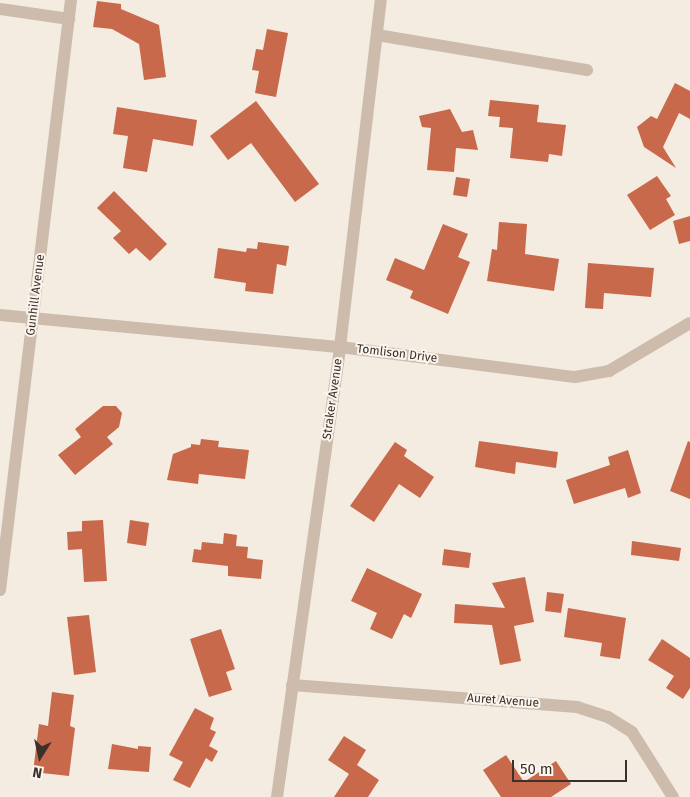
<!DOCTYPE html>
<style>
body{margin:0}
#map{position:relative;width:690px;height:797px;overflow:hidden;background:#f4ebe1;font-family:"Fira Sans",sans-serif}
div>[style]{position:absolute}
.building>*{inset:0;background:#c8694b}
.street>*{height:12px;margin:-6px;padding:0 6px;transform-origin:6px;border-radius:6px;background:#cdbbac}
span{translate:-50% -50%;white-space:nowrap;text-align:center;line-height:1.15;-webkit-text-stroke:4px #fbf5ee;paint-order:stroke}
.street-label{font-size:12px;color:#3b302b}
.north{position:absolute;left:15px;top:732px;width:50px;height:50px;-webkit-text-stroke:4px #fbf5ee;paint-order:stroke;rotate:190deg;font-size:14px;font-weight:700;line-height:20px;text-align:center;color:#3b302b}
.north::after{content:'';display:block;margin:auto;width:18px;height:22px;background:#3b302b;clip-path:polygon(50% 0,100% 100%,50% 72%,0 100%)}
.scale{position:absolute;left:512px;top:760px;width:115px;height:22px;box-sizing:border-box;border:2px solid #3b302b;border-top:0;padding-left:6px;font-size:15px;line-height:18px;white-space:nowrap;color:#3b302b;-webkit-text-stroke:4px #fbf5ee;paint-order:stroke}
</style>
<div id="map">
<div class="building">
<div style="clip-path:polygon(97px 1px,121px 4px,121px 9px,159px 25px,166px 77px,144px 80px,139px 44px,112px 29px,93px 27px)"></div>
<div style="clip-path:polygon(267px 29px,288px 33px,276px 97px,255px 93px,259px 71px,252px 70px,256px 49px,263px 50px)"></div>
<div style="clip-path:polygon(675px 83px,690px 91px,690px 119px,679px 113px,663px 147px,676px 168px,644px 147px,637px 127px,651px 116px,657px 119px)"></div>
<div style="clip-path:polygon(490px 100px,539px 105px,537px 122px,566px 125px,562px 156px,549px 154px,548px 162px,510px 158px,513px 128px,499px 127px,500px 117px,488px 116px)"></div>
<div style="clip-path:polygon(256px 101px,319px 184px,295px 202px,251px 143px,228px 160px,210px 136px)"></div>
<div style="clip-path:polygon(117px 107px,197px 120px,193px 146px,153px 139px,147px 172px,123px 168px,128px 136px,113px 134px)"></div>
<div style="clip-path:polygon(450px 109px,462px 132px,473px 130px,478px 150px,456px 148px,454px 172px,427px 170px,431px 128px,422px 127px,419px 116px)"></div>
<div style="clip-path:polygon(657px 176px,671px 196px,666px 199px,675px 215px,650px 230px,627px 195px)"></div>
<div style="clip-path:polygon(456px 177px,470px 179px,467px 197px,453px 195px)"></div>
<div style="clip-path:polygon(114px 191px,167px 244px,150px 261px,136px 248px,129px 254px,113px 238px,121px 231px,97px 208px)"></div>
<div style="clip-path:polygon(690px 216px,690px 241px,679px 244px,673px 221px)"></div>
<div style="clip-path:polygon(499px 222px,527px 224px,525px 254px,559px 259px,554px 291px,487px 281px,492px 249px,497px 250px)"></div>
<div style="clip-path:polygon(443px 224px,468px 234px,458px 257px,470px 262px,448px 314px,410px 298px,413px 291px,386px 280px,395px 258px,424px 270px)"></div>
<div style="clip-path:polygon(258px 242px,289px 246px,286px 266px,277px 264px,273px 294px,245px 291px,246px 283px,214px 278px,218px 248px,246px 252px,247px 248px,257px 249px)"></div>
<div style="clip-path:polygon(588px 263px,654px 268px,651px 297px,604px 293px,603px 309px,585px 308px)"></div>
<div style="clip-path:polygon(103px 406px,116px 406px,122px 413px,119px 427px,107px 437px,113px 444px,75px 475px,58px 455px,81px 437px,75px 429px)"></div>
<div style="clip-path:polygon(201px 439px,219px 441px,218px 447px,249px 450px,245px 479px,199px 474px,198px 484px,167px 480px,173px 454px,191px 447px,191px 444px,200px 445px)"></div>
<div style="clip-path:polygon(479px 441px,558px 452px,556px 468px,516px 462px,515px 474px,475px 467px)"></div>
<div style="clip-path:polygon(688px 441px,690px 442px,690px 499px,670px 491px)"></div>
<div style="clip-path:polygon(395px 442px,407px 450px,404px 456px,434px 477px,420px 498px,399px 484px,374px 522px,350px 506px)"></div>
<div style="clip-path:polygon(628px 450px,641px 493px,628px 498px,625px 488px,574px 504px,566px 480px,610px 465px,608px 457px)"></div>
<div style="clip-path:polygon(103px 520px,107px 581px,84px 582px,82px 549px,68px 550px,67px 532px,82px 531px,82px 521px)"></div>
<div style="clip-path:polygon(130px 520px,149px 523px,146px 546px,127px 543px)"></div>
<div style="clip-path:polygon(224px 533px,237px 535px,236px 546px,248px 547px,247px 558px,263px 560px,261px 579px,228px 576px,228px 566px,192px 562px,194px 549px,201px 550px,202px 542px,223px 544px)"></div>
<div style="clip-path:polygon(632px 541px,681px 548px,679px 561px,631px 555px)"></div>
<div style="clip-path:polygon(444px 549px,471px 553px,469px 568px,442px 565px)"></div>
<div style="clip-path:polygon(367px 568px,422px 594px,411px 618px,404px 614px,392px 639px,370px 629px,377px 613px,351px 601px)"></div>
<div style="clip-path:polygon(525px 577px,534px 622px,514px 626px,521px 661px,500px 665px,492px 625px,454px 623px,455px 604px,505px 608px,492px 583px)"></div>
<div style="clip-path:polygon(547px 592px,564px 594px,561px 613px,545px 611px)"></div>
<div style="clip-path:polygon(568px 608px,626px 618px,620px 659px,600px 656px,602px 643px,564px 637px)"></div>
<div style="clip-path:polygon(89px 615px,96px 672px,74px 675px,67px 617px)"></div>
<div style="clip-path:polygon(221px 629px,235px 669px,226px 672px,232px 690px,209px 697px,190px 639px)"></div>
<div style="clip-path:polygon(662px 639px,690px 658px,690px 688px,683px 699px,666px 688px,674px 676px,648px 660px)"></div>
<div style="clip-path:polygon(52px 692px,74px 695px,70px 726px,75px 728px,69px 776px,33px 772px,39px 724px,48px 726px)"></div>
<div style="clip-path:polygon(195px 708px,214px 718px,210px 729px,216px 732px,209px 746px,218px 751px,212px 762px,206px 758px,190px 788px,173px 780px,183px 762px,169px 755px)"></div>
<div style="clip-path:polygon(344px 736px,366px 750px,357px 765px,379px 780px,368px 797px,334px 797px,349px 774px,328px 760px)"></div>
<div style="clip-path:polygon(112px 744px,138px 749px,138px 746px,151px 747px,149px 772px,108px 769px)"></div>
<div style="clip-path:polygon(506px 755px,524px 782px,556px 761px,571px 784px,551px 797px,501px 797px,483px 770px)"></div>
</div>
<div class="street">
<div style="left:0;top:9px;width:70px;rotate:8.2deg"></div>
<div style="left:377px;top:35px;width:213px;rotate:9.5deg"></div>
<div style="left:0;top:315px;width:342px;rotate:5.4deg"></div>
<div style="left:340px;top:347px;width:237px;rotate:7.3deg"></div>
<div style="left:575px;top:377px;width:35px;rotate:-10deg"></div>
<div style="left:609px;top:371px;width:94px;rotate:-30.7deg"></div>
<div style="left:0;top:590px;width:594px;rotate:-83.14deg"></div>
<div style="left:292px;top:685px;width:286px;rotate:4.4deg"></div>
<div style="left:577px;top:707px;width:33px;rotate:18deg"></div>
<div style="left:608px;top:717px;width:28px;rotate:32deg"></div>
<div style="left:632px;top:732px;width:77px;rotate:57.8deg"></div>
<div style="left:277px;top:797px;width:454px;rotate:-82deg"></div>
<div style="left:340px;top:347px;width:349px;rotate:-83.3deg"></div>
</div>
<div class="street-label">
<span style="left:36px;top:295px;rotate:-83deg">Gunhill Avenue</span>
<span style="left:397px;top:354px;rotate:7deg">Tomlison Drive</span>
<span style="left:333px;top:399px;rotate:-82deg">Straker Avenue</span>
<span style="left:503px;top:701px;rotate:4deg">Auret Avenue</span>
</div>
<div class="north">N</div>
<div class="scale">50 m</div>
</div>
